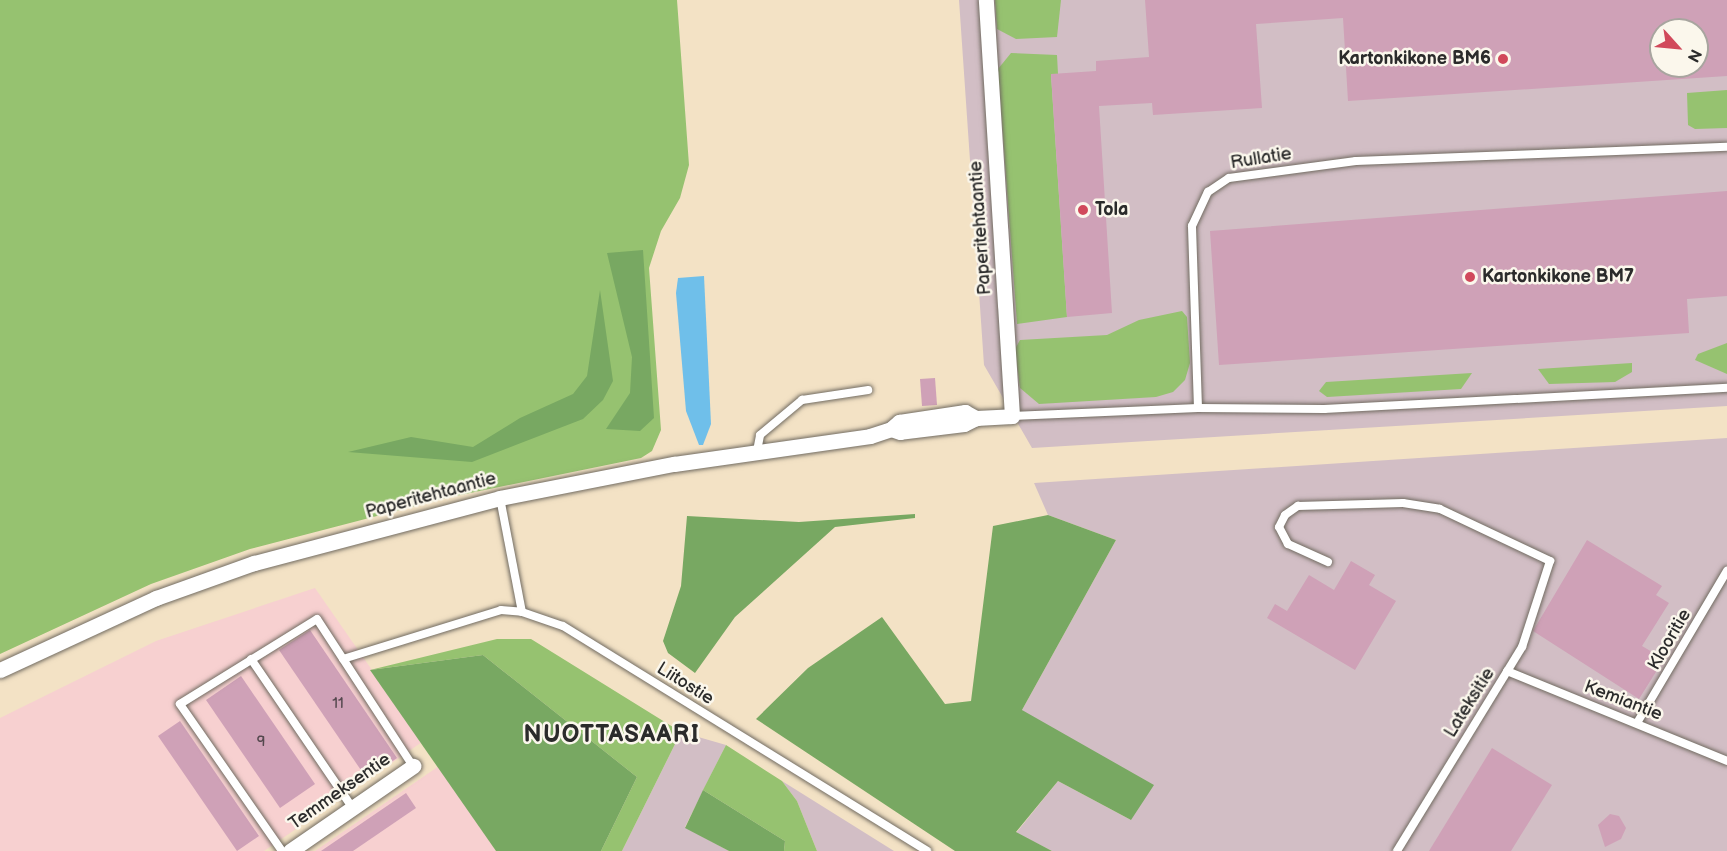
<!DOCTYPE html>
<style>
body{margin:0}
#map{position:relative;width:1727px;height:851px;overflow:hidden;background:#f3e2c5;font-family:"Balsamiq Sans",sans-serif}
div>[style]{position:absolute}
.built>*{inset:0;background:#f7d0d0}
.industrial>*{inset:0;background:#d2bec5}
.green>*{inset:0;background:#96c270}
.forest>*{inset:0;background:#78a862}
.water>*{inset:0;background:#6fbfea}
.building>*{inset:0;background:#cfa1b7}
.roads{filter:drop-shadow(0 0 2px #716b61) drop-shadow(0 0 2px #716b61)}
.service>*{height:8px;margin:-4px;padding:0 4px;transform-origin:4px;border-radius:4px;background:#fff}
.minor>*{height:15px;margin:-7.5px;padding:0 7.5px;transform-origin:7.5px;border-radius:7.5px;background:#fff}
.dots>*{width:16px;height:16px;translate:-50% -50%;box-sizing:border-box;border:3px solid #fbf7ec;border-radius:50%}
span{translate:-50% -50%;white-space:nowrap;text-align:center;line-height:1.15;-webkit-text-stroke:5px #fbf7ec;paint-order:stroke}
.number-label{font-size:15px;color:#54484e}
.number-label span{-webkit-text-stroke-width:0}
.poi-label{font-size:18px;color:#2b2b2b;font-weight:700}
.right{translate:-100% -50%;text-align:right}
.left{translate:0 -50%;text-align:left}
.street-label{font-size:18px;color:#2b2b2b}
.district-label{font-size:24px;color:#2b2b2b;font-weight:700;letter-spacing:1.5px}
.north{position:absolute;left:1649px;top:18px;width:60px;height:60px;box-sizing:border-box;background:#fbf7ec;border:2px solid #a8a59f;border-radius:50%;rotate:117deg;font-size:16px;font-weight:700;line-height:24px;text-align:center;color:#2b2b2b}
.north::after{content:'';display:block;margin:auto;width:21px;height:27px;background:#d1495b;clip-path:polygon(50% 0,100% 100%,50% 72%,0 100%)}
</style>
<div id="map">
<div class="built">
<div style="clip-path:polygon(315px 588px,422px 742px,264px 851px,0 851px,0 718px,156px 641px)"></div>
<div style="clip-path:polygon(439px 766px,496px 851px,315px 851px)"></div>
</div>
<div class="industrial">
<div style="clip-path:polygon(evenodd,959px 0,1727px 0,1727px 406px,1032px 448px,984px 365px,959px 0,1661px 30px,1697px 30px,1697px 66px,1661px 66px,1661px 30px)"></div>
<div style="clip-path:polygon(1727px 438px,1727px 851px,1052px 851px,1016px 833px,1058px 781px,1131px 820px,1022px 710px,1116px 540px,1048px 515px,1034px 483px)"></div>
<div style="clip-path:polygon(681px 732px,726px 745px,685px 827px,729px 851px,622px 851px)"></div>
<div style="clip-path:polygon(782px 781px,894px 851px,817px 851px,797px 801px)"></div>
</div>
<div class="green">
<div style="clip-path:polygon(0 0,677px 0,689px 165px,680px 198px,661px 231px,649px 268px,661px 430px,652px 451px,641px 458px,446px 498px,250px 549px,151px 584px,0 654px)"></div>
<div style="clip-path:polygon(995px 0,1061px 0,1057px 37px,1016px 39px,997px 29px)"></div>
<div style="clip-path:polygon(1011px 53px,1057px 55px,1058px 74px,1051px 75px,1067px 317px,1017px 324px,998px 69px)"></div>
<div style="clip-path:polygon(1727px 90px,1727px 128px,1695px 129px,1688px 125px,1687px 93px)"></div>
<div style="clip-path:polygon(1182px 311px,1187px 317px,1190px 363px,1185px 380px,1173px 392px,1156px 397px,1039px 404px,1020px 388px,1015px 349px,1020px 340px,1107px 335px,1139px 320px)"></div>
<div style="clip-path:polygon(1727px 343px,1727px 374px,1695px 360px,1698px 354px)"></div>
<div style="clip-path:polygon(1632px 363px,1632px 372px,1615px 382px,1549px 384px,1538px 369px)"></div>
<div style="clip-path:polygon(1472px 373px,1461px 389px,1327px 397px,1319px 391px,1326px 382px)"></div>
<div style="clip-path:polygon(497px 639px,531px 639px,681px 732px,622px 851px,601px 851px,637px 777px,483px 655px,370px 670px)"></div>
<div style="clip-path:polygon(726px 745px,782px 781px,797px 801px,817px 851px,784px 851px,785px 841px,703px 790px)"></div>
</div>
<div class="forest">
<div style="clip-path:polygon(643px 250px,654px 418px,640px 431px,606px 429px,630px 393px,632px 357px,607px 253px)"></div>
<div style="clip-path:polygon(600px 290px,613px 381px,603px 400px,583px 419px,472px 462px,348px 452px,411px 437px,473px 447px,520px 418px,573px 394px,587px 376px)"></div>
<div style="clip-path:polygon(915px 514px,915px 518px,835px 527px,735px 617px,695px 673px,668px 653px,663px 641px,681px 586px,687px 516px,799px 522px)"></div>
<div style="clip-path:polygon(1048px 515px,1116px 540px,1022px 710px,1154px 785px,1131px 820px,1058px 781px,1016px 832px,1052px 851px,955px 851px,756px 719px,808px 668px,882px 617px,945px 704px,971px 701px,993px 526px)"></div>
<div style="clip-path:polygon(483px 655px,637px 777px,601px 851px,496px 851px,370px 670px)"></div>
<div style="clip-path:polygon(703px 790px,785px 841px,784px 851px,729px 851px,685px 828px)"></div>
</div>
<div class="water">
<div style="clip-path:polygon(704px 276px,711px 424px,703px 445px,699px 445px,686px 411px,676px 293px,678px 278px)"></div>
</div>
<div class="building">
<div style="clip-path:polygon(evenodd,1145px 0,1727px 0,1727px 76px,1348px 101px,1343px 18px,1256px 24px,1262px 108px,1153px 115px,1152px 103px,1099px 106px,1112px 313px,1067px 317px,1051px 74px,1096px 71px,1096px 61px,1149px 57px,1145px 0,1661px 30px,1697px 30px,1697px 66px,1661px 66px,1661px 30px)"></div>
<div style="clip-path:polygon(1727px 191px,1727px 296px,1687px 299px,1689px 333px,1219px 365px,1210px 231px)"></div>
<div style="clip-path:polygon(935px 378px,937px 405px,922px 406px,920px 379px)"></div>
<div style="clip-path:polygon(1587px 540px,1662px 586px,1656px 595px,1669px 603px,1642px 646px,1664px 659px,1639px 699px,1533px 631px)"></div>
<div style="clip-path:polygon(1351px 561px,1375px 575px,1369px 585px,1396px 601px,1355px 670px,1267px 618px,1275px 604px,1287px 611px,1309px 575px,1334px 590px)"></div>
<div style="clip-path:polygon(310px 630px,397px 758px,367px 779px,279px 650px)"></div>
<div style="clip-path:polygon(241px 676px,315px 784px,280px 808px,206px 700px)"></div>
<div style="clip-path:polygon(180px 721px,259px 836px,237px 851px,158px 736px)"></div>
<div style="clip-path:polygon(1492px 748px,1552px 785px,1511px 851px,1429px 851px)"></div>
<div style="clip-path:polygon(406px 793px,416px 808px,353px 851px,321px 851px)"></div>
<div style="clip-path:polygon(1610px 814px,1619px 816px,1626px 828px,1621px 839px,1605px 847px,1598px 825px)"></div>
</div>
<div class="roads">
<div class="service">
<div style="left:1198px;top:408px;width:126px;rotate:0.5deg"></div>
<div style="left:1324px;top:409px;width:404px;rotate:-3deg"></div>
<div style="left:1012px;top:416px;width:186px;rotate:-2.5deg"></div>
<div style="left:1198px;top:408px;width:182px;rotate:-91.9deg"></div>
<div style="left:1192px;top:226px;width:38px;rotate:-65deg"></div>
<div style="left:1208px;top:192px;width:25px;rotate:-34deg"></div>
<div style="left:1229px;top:178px;width:128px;rotate:-7.6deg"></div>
<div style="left:1356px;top:161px;width:371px;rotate:-2.2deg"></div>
<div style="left:757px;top:451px;width:16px;rotate:-79deg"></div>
<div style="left:760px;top:435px;width:55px;rotate:-39.8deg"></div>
<div style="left:802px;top:400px;width:67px;rotate:-8.6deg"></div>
<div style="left:500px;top:498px;width:116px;rotate:79.1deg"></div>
<div style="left:1328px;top:562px;width:44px;rotate:-155.8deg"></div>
<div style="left:1288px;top:544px;width:19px;rotate:-118deg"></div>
<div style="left:1279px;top:527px;width:13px;rotate:-63deg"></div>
<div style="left:1285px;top:515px;width:16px;rotate:-35deg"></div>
<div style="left:1298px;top:506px;width:105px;rotate:-1.6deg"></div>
<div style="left:1403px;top:503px;width:37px;rotate:9deg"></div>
<div style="left:1440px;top:509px;width:122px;rotate:25.3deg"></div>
<div style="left:1550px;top:561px;width:90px;rotate:108deg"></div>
<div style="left:1522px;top:647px;width:239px;rotate:121.5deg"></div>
<div style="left:251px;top:659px;width:179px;rotate:55.7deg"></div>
<div style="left:343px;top:659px;width:165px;rotate:-17.2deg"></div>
<div style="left:501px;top:610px;width:21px;rotate:5deg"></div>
<div style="left:522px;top:612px;width:43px;rotate:18.9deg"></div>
<div style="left:563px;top:626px;width:428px;rotate:31.7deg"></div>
<div style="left:1507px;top:671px;width:238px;rotate:22.2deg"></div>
<div style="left:1637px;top:723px;width:177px;rotate:-59.4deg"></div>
<div style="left:282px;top:851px;width:179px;rotate:-124.8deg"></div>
<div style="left:180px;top:704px;width:161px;rotate:-31.8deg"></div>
<div style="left:317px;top:619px;width:176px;rotate:56.9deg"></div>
</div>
<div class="minor">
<div style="left:965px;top:412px;width:13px;rotate:29deg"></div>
<div style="left:976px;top:418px;width:13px;rotate:153deg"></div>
<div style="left:964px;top:424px;width:64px;rotate:172.9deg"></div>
<div style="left:900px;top:432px;width:9px;rotate:-162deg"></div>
<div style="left:891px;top:429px;width:11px;rotate:-41deg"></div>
<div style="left:899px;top:422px;width:67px;rotate:-8.6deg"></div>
<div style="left:976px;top:418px;width:36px;rotate:-3deg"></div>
<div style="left:1012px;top:416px;width:417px;rotate:-93.6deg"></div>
<div style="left:0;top:670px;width:172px;rotate:-24.8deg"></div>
<div style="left:156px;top:598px;width:104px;rotate:-19.7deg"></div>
<div style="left:254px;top:563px;width:254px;rotate:-14.8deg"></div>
<div style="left:500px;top:498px;width:177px;rotate:-11.1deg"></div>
<div style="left:674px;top:464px;width:198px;rotate:-8.1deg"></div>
<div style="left:870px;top:436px;width:22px;rotate:-18deg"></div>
<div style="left:290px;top:851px;width:150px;rotate:-34.6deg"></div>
</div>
</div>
<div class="dots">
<div style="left:1503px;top:59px;background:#d1495b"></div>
<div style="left:1083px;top:210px;background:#d1495b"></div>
<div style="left:1470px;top:277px;background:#d1495b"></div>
</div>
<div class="number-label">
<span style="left:338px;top:704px">11</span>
<span style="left:261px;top:742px">9</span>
</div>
<div class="poi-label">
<span class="right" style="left:1491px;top:59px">Kartonkikone BM6</span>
<span class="left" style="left:1095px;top:210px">Tola</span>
<span class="left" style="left:1482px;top:277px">Kartonkikone BM7</span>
</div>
<div class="street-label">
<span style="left:1261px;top:159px;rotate:-9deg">Rullatie</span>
<span style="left:981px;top:228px;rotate:-94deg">Paperitehtaantie</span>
<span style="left:431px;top:496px;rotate:-15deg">Paperitehtaantie</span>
<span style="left:1670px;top:640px;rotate:-60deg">Klooritie</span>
<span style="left:685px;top:684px;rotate:32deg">Liitostie</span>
<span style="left:1623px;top:701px;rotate:21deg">Kemiantie</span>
<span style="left:1470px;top:703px;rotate:-58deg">Lateksitie</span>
<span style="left:340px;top:792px;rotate:-35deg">Temmeksentie</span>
</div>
<div class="district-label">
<span style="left:612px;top:735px">NUOTTASAARI</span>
</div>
<div class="north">N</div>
</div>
